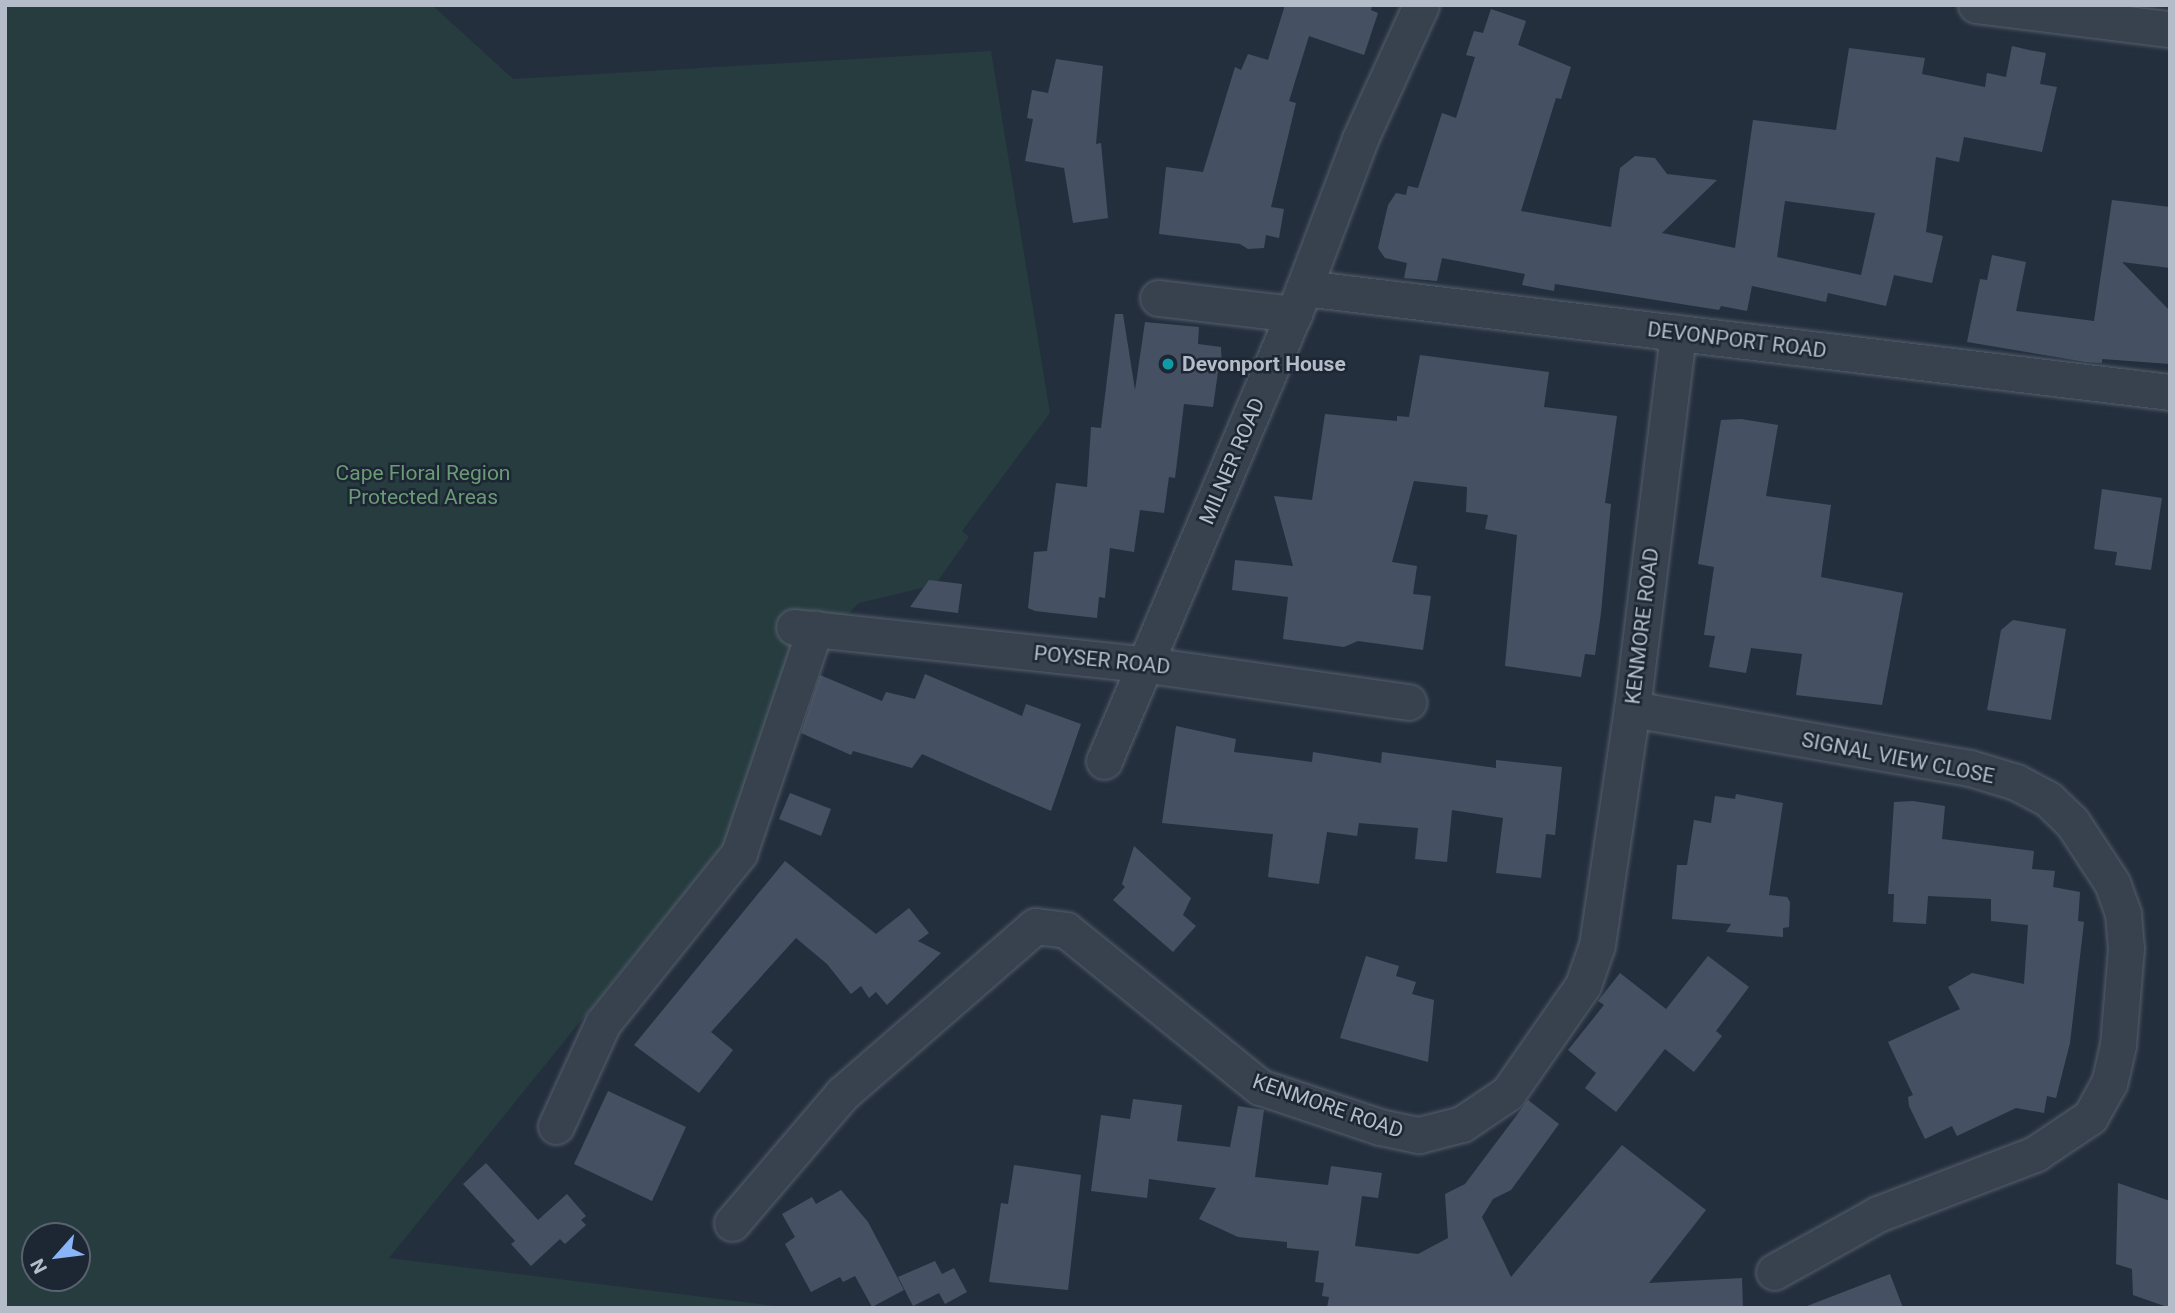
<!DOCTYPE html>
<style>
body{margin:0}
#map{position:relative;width:2175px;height:1313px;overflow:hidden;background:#242f3e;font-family:Roboto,sans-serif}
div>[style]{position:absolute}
.green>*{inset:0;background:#263c3f}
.building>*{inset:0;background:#455162}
.roads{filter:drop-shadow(0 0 2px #565f6c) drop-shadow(0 0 2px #565f6c)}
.street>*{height:35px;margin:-17.5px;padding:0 17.5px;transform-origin:17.5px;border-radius:17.5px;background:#38414e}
.dots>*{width:19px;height:19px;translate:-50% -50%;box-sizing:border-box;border:4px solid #1d2633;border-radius:50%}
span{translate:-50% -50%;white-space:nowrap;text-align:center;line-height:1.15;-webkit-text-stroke:5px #1d2633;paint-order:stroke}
.street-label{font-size:21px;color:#b4bcc9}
.poi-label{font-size:21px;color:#b4bcc9;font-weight:700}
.left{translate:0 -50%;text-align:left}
.park-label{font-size:21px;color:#6b9a76}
.frame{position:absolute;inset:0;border:7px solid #b4bcc9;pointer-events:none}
.north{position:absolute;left:21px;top:1222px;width:70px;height:70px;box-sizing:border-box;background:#1d2633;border:2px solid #59626f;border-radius:50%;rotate:242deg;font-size:19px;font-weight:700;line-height:28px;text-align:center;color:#b4bcc9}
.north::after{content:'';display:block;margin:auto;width:24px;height:32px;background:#8ab4f8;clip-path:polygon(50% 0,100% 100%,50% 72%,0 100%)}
</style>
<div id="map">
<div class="green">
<div style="clip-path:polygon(evenodd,5px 5px,432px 5px,513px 79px,991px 51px,1050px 413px,962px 531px,969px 537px,935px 585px,859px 603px,801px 660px,743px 820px,389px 1258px,792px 1308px,5px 1308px,5px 5px,35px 1236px,77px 1236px,77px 1278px,35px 1278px,35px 1236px)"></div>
</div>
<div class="building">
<div style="clip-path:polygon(1285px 5px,1372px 5px,1371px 10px,1378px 13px,1364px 55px,1309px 36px,1289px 101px,1296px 103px,1271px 207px,1284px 209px,1279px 238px,1266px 235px,1264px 248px,1248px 249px,1240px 244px,1159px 234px,1166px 167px,1203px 172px,1235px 67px,1241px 70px,1248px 54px,1268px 60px)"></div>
<div style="clip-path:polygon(evenodd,1491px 9px,1526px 21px,1518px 45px,1571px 67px,1561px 99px,1556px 98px,1521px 211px,1611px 227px,1620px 168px,1635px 156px,1655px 158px,1667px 174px,1717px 180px,1662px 233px,1735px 248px,1753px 120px,1836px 130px,1849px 48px,1925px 58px,1922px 74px,1985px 87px,1987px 73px,2006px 77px,2012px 46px,2029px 50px,2046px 53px,2040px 84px,2057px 87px,2042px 152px,1964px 137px,1959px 162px,1936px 157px,1926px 232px,1943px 236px,1932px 283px,1894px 275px,1886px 306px,1828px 293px,1826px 302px,1752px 286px,1747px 311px,1721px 306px,1719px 310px,1555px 284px,1554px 291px,1522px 285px,1525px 274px,1442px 258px,1437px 281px,1404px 278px,1407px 263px,1385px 258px,1378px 248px,1388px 205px,1396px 193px,1406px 195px,1408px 186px,1418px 188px,1442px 113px,1456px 118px,1475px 57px,1466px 55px,1474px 31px,1483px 33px,1491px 9px,1785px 201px,1875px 213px,1861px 275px,1777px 257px,1785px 201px)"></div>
<div style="clip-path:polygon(1056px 59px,1103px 66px,1096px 144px,1101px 143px,1108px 218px,1073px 223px,1064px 168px,1025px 161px,1033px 119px,1027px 118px,1032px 90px,1048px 93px)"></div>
<div style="clip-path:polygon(2112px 200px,2170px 207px,2170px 268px,2122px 262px,2170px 311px,2170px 364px,2102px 359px,2102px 363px,2086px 362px,1967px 342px,1980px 279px,1987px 280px,1992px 255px,2026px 262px,2016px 311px,2094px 321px)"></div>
<div style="clip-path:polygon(1115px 314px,1123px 314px,1135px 390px,1145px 322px,1199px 327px,1198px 344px,1221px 347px,1222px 373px,1218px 372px,1213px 407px,1184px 404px,1175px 478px,1169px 477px,1164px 513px,1140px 510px,1134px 552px,1110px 548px,1105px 598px,1099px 597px,1097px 618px,1035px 611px,1028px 608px,1034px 552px,1047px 551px,1056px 483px,1087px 487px,1091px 427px,1101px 428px)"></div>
<div style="clip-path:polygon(1420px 355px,1549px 372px,1544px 407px,1617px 416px,1605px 503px,1611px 504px,1601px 613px,1595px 655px,1585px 654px,1581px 677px,1505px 666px,1517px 535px,1485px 529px,1488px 515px,1466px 512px,1467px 487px,1414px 481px,1392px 562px,1417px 566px,1413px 594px,1431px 596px,1423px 650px,1358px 641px,1344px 647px,1283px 639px,1288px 597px,1232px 590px,1235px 560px,1293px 566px,1274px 496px,1312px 500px,1325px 414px,1397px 421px,1397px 416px,1409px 417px)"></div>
<div style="clip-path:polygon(1741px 419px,1778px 425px,1766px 496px,1831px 505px,1821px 577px,1903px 593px,1882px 705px,1796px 695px,1802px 654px,1751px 648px,1746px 673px,1709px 667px,1715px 636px,1704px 635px,1714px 567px,1698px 564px,1721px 420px)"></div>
<div style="clip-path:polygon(2102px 489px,2162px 498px,2151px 570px,2115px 565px,2117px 552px,2094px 549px)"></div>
<div style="clip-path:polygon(929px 580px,962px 584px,958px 613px,910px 607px)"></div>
<div style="clip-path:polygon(2013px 620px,2066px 629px,2051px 720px,1987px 710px,2001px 630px)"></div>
<div style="clip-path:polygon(925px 674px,1022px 716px,1026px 704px,1081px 724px,1051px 811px,922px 754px,912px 768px,853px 751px,851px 755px,801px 733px,820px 675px,882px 701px,886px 692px,915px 699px)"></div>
<div style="clip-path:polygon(1176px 726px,1236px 739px,1234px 752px,1312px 762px,1313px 752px,1381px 763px,1382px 752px,1496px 768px,1496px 760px,1562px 767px,1555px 835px,1546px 834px,1541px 878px,1496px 873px,1503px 818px,1452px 810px,1447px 862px,1415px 859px,1418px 828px,1359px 823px,1357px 836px,1327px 832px,1319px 884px,1268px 877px,1273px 834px,1162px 823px)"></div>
<div style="clip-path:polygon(790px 793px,831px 809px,821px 836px,779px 819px)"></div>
<div style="clip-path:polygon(1736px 794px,1783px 803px,1769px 895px,1787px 897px,1790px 902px,1789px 927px,1783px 928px,1783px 937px,1726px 932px,1731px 924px,1672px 919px,1677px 865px,1687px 865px,1694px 820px,1711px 823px,1715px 796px,1735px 799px)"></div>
<div style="clip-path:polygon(1913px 801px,1945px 806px,1942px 839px,2034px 851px,2032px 869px,2055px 871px,2053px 887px,2080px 892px,2078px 921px,2084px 922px,2070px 1043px,2056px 1098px,2047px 1096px,2044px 1113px,2016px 1108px,1957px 1136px,1952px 1126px,1925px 1139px,1909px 1106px,1908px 1097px,1913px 1095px,1888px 1042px,1960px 1009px,1948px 987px,1972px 973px,2024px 984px,2028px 925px,1991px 921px,1991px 899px,1928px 896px,1926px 924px,1893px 922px,1894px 894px,1888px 894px,1894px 802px)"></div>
<div style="clip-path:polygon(1134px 846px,1191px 898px,1183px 915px,1196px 926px,1173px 952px,1113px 900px,1125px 887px,1122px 884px)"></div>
<div style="clip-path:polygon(785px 861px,876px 934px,909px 908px,929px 933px,918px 941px,941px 953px,887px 1005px,876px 992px,869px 998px,861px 986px,851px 994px,827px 964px,796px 938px,711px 1032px,733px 1050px,699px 1093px,634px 1045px)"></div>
<div style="clip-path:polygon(1366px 956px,1399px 966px,1396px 976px,1416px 982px,1412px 994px,1434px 1000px,1428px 1062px,1340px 1038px)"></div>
<div style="clip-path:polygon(1708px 956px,1749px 987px,1716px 1031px,1722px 1036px,1694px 1072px,1665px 1049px,1616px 1112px,1585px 1088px,1596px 1073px,1568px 1050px,1604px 1005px,1598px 1001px,1620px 973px,1666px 1009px)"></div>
<div style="clip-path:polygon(608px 1091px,686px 1127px,652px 1201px,574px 1164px)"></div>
<div style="clip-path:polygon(1133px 1099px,1182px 1105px,1177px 1141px,1230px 1147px,1238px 1106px,1264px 1110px,1255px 1177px,1328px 1185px,1331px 1166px,1382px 1173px,1378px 1198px,1362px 1196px,1355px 1246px,1418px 1254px,1448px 1238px,1445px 1194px,1465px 1184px,1528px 1100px,1559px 1124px,1511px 1190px,1493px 1199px,1482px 1217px,1511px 1277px,1622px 1145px,1706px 1210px,1649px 1283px,1742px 1278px,1743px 1308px,1327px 1308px,1329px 1297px,1322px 1296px,1324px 1283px,1315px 1282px,1319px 1251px,1287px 1248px,1287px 1242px,1238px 1237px,1199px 1219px,1216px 1188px,1149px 1179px,1147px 1198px,1091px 1191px,1101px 1115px,1130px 1119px)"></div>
<div style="clip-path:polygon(486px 1163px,538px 1220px,567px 1194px,586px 1216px,581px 1220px,586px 1225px,565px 1244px,560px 1239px,531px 1266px,511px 1244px,515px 1241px,463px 1184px)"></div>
<div style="clip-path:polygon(1014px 1165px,1081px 1175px,1068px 1290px,989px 1282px,1001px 1203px,1008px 1204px)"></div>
<div style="clip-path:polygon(2118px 1183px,2170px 1201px,2170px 1308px,2133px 1295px,2132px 1269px,2116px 1264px)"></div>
<div style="clip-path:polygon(841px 1190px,868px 1222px,904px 1290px,872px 1307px,855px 1276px,843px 1282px,840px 1277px,811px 1292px,785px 1244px,795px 1237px,782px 1214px,812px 1197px,816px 1204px)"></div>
<div style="clip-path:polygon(935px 1261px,942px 1274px,954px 1268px,967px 1292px,945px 1304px,939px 1293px,913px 1306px,898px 1277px)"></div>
<div style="clip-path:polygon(1890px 1274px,1903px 1308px,1808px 1308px,1807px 1306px)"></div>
</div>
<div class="roads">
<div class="street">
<div style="left:1976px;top:5px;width:195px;rotate:7.1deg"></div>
<div style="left:1304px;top:288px;width:872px;rotate:6.85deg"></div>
<div style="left:1158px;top:298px;width:137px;rotate:6.7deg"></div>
<div style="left:794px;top:627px;width:356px;rotate:6.1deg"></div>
<div style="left:1148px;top:665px;width:263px;rotate:8.1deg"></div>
<div style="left:1632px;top:709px;width:343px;rotate:9.9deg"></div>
<div style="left:1970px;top:768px;width:48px;rotate:16.9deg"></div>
<div style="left:2016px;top:782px;width:36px;rotate:28deg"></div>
<div style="left:2048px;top:799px;width:33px;rotate:44deg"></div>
<div style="left:2072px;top:822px;width:73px;rotate:56.7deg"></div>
<div style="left:2112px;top:883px;width:33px;rotate:70deg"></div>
<div style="left:2123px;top:914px;width:34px;rotate:85deg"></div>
<div style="left:2126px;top:948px;width:97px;rotate:94.7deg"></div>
<div style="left:2118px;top:1045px;width:39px;rotate:103deg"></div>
<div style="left:2109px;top:1083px;width:39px;rotate:119deg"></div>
<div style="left:2090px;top:1117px;width:66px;rotate:146.1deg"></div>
<div style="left:2035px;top:1154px;width:168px;rotate:159.1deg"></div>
<div style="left:1878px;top:1214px;width:119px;rotate:150.9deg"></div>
<div style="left:1104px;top:761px;width:486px;rotate:-67deg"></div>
<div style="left:1294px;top:314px;width:187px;rotate:-69.3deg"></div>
<div style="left:1360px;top:139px;width:147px;rotate:-65.5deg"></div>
<div style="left:556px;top:1126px;width:113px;rotate:-65.5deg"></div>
<div style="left:603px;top:1023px;width:218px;rotate:-51.3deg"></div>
<div style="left:739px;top:853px;width:237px;rotate:-71.3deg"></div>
<div style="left:732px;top:1223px;width:170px;rotate:-49.5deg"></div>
<div style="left:842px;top:1094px;width:256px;rotate:-41deg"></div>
<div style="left:1035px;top:926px;width:31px;rotate:7deg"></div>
<div style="left:1066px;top:930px;width:250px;rotate:39deg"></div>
<div style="left:1260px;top:1087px;width:126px;rotate:18.4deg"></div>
<div style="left:1380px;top:1127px;width:40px;rotate:12deg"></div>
<div style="left:1419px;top:1135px;width:44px;rotate:-14.3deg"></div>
<div style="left:1462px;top:1124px;width:55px;rotate:-34deg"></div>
<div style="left:1508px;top:1093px;width:131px;rotate:-55.2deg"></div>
<div style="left:1583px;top:985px;width:42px;rotate:-70.7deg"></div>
<div style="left:1597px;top:945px;width:239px;rotate:-81.6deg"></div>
<div style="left:1632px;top:709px;width:379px;rotate:-83deg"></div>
</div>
</div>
<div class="dots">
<div style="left:1168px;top:364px;background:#0f9aa8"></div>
</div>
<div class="street-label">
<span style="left:1737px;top:340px;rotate:7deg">DEVONPORT ROAD</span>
<span style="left:1232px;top:461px;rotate:-67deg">MILNER ROAD</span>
<span style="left:1642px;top:626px;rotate:-83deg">KENMORE ROAD</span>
<span style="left:1102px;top:660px;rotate:6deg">POYSER ROAD</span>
<span style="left:1898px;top:758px;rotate:11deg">SIGNAL VIEW CLOSE</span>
<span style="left:1328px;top:1106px;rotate:19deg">KENMORE ROAD</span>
</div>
<div class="poi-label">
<span class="left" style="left:1182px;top:364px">Devonport House</span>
</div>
<div class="park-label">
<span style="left:423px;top:485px">Cape Floral Region<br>Protected Areas</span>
</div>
<div class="frame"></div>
<div class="north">N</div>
</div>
